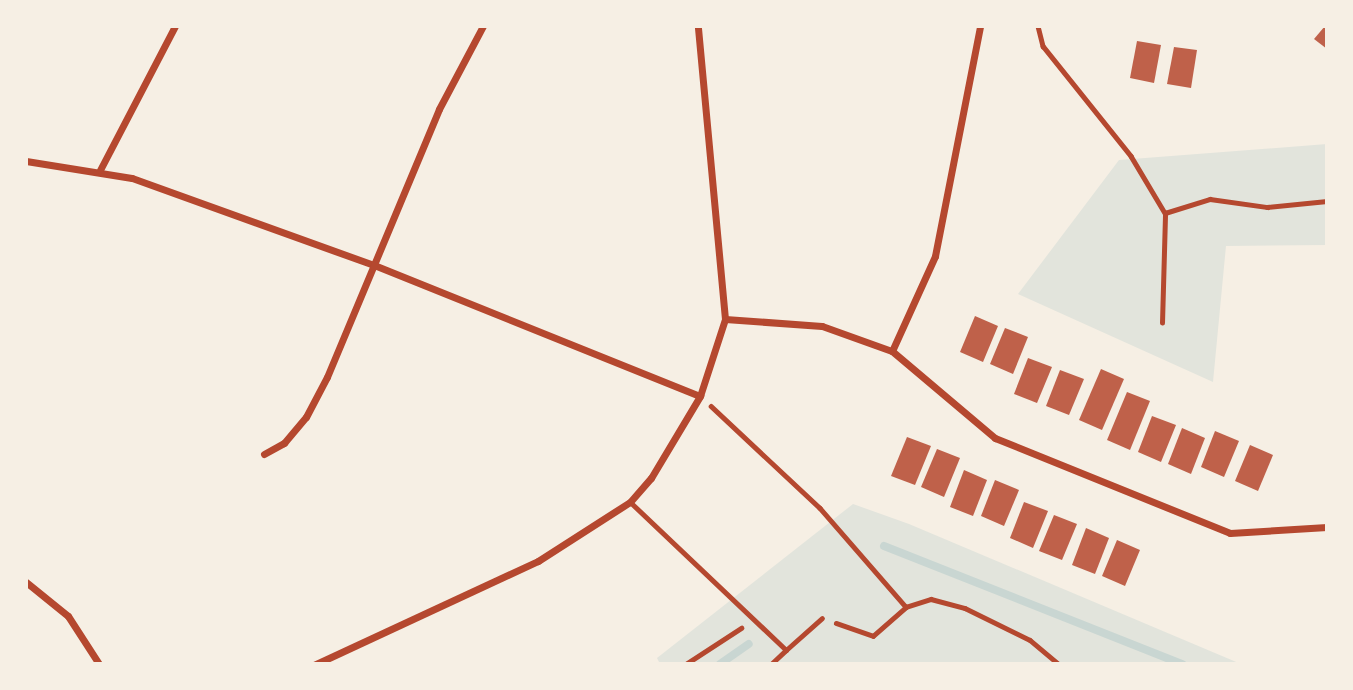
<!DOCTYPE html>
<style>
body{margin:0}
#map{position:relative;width:1353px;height:690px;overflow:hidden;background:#f6efe4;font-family:Ubuntu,sans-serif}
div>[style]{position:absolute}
.green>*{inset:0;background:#e2e4dc}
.stream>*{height:8px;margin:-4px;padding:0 4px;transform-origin:4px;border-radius:4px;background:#c9d6d2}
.building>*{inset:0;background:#bf614a}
.path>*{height:4.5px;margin:-2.25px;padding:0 2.25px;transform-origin:2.25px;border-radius:2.25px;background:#b5482f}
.service>*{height:5px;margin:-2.5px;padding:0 2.5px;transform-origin:2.5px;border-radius:2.5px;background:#b5482f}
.minor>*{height:7px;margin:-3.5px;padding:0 3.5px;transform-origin:3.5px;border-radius:3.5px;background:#b5482f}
span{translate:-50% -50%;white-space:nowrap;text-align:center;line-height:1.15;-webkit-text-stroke:5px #f6efe4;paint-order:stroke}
.frame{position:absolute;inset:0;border:28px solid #f6efe4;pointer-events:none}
</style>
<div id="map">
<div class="green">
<div style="clip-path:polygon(1327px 144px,1327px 245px,1226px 246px,1213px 382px,1018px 294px,1119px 160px)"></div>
<div style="clip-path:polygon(853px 504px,909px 524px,1241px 664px,660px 664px,657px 658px)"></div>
</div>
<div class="stream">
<div style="left:884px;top:546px;width:321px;rotate:21.6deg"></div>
<div style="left:720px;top:664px;width:35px;rotate:-35deg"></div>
</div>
<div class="building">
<div style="clip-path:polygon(1325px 26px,1327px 26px,1327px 49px,1314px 39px)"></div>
<div style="clip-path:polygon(1137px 41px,1161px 45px,1154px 83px,1130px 78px)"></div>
<div style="clip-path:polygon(1174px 47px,1197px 50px,1191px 88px,1167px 84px)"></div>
<div style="clip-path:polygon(975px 316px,998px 326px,983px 362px,960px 352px)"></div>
<div style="clip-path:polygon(1005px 328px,1028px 337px,1013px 374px,990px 364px)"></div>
<div style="clip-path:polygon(1028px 358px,1052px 367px,1037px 403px,1014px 394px)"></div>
<div style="clip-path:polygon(1101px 369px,1124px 379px,1102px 430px,1079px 420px)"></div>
<div style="clip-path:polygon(1060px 370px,1084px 379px,1069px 415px,1046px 406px)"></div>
<div style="clip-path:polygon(1127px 392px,1150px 401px,1130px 450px,1107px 440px)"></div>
<div style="clip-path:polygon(1152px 416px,1176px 425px,1161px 462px,1138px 452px)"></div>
<div style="clip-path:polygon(1182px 428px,1205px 438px,1191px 474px,1168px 464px)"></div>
<div style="clip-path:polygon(1215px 431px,1239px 441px,1224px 477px,1201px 467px)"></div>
<div style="clip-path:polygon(907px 437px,931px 446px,915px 485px,891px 476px)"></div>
<div style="clip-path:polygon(1250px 445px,1273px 455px,1258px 491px,1235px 481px)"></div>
<div style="clip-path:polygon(937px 449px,960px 458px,944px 497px,921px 487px)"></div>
<div style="clip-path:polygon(964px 470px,987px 480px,973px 516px,950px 507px)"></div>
<div style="clip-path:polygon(995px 480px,1019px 490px,1004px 526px,981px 516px)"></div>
<div style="clip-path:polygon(1024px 502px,1048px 511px,1033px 548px,1010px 538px)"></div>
<div style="clip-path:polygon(1054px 515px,1077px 524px,1062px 560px,1039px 551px)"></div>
<div style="clip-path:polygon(1086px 528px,1109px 538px,1095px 574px,1072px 565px)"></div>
<div style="clip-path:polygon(1117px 540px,1140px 550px,1125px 586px,1102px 576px)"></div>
</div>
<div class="path">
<div style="left:1038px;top:26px;width:21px;rotate:76deg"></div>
<div style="left:1043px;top:46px;width:141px;rotate:51.3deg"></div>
<div style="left:1131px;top:156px;width:66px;rotate:59.2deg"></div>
<div style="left:1165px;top:213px;width:47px;rotate:-17.3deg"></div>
<div style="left:1210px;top:199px;width:58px;rotate:8deg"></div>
<div style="left:1267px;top:207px;width:60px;rotate:-5.7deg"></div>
<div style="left:1162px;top:323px;width:110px;rotate:-88.4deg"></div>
<div style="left:711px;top:406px;width:149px;rotate:43.1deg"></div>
<div style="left:820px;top:508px;width:131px;rotate:49deg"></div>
<div style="left:836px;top:623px;width:39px;rotate:19deg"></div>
<div style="left:873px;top:636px;width:44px;rotate:-41.3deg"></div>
<div style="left:906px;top:607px;width:26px;rotate:-18deg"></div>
<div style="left:931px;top:599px;width:35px;rotate:15deg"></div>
<div style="left:965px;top:608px;width:72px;rotate:26.2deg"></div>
<div style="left:1030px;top:640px;width:38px;rotate:40deg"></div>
<div style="left:686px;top:664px;width:66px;rotate:-33.2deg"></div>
</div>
<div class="service">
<div style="left:630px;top:502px;width:215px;rotate:43.5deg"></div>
<div style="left:786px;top:650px;width:48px;rotate:-41.6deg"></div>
<div style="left:771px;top:664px;width:21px;rotate:-43deg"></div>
</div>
<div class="minor">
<div style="left:26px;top:161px;width:107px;rotate:9.1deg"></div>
<div style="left:132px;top:178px;width:257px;rotate:19.8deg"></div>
<div style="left:374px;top:265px;width:351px;rotate:21.9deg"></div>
<div style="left:100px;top:170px;width:162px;rotate:-62.5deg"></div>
<div style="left:725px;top:319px;width:97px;rotate:4.1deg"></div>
<div style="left:822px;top:326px;width:74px;rotate:19.7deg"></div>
<div style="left:892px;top:351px;width:104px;rotate:-65.6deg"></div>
<div style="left:935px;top:256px;width:234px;rotate:-78.9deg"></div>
<div style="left:892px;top:351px;width:135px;rotate:40.2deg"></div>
<div style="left:995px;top:438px;width:253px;rotate:22deg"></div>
<div style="left:1230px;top:533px;width:97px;rotate:-3.5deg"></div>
<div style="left:264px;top:454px;width:23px;rotate:-29deg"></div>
<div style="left:284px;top:443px;width:34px;rotate:-50deg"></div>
<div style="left:306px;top:417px;width:45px;rotate:-62.3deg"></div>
<div style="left:327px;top:377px;width:290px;rotate:-67.3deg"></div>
<div style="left:439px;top:109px;width:94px;rotate:-62.1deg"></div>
<div style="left:26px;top:582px;width:54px;rotate:39deg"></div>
<div style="left:68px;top:616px;width:57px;rotate:57.1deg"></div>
<div style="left:316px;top:664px;width:245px;rotate:-24.9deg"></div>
<div style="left:538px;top:561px;width:109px;rotate:-32.7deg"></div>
<div style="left:630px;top:502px;width:32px;rotate:-49deg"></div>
<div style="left:651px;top:478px;width:96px;rotate:-59.1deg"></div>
<div style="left:700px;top:396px;width:81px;rotate:-72deg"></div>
<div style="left:725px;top:319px;width:294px;rotate:-95.3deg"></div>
</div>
<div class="frame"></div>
</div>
